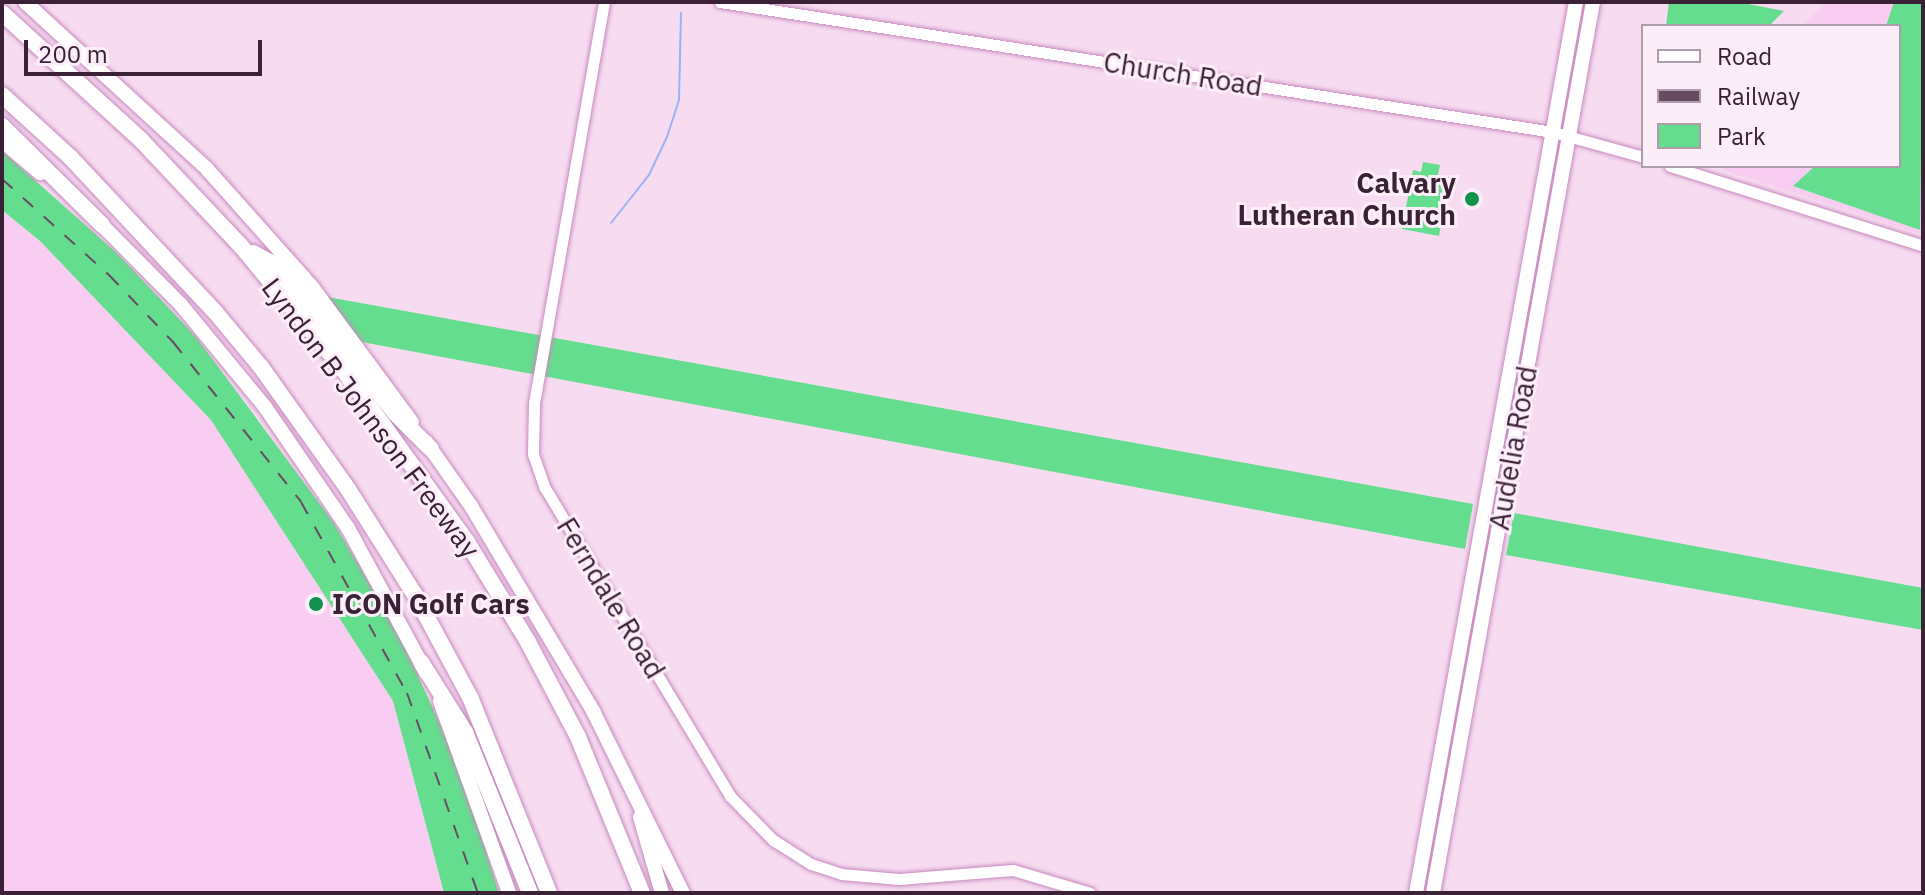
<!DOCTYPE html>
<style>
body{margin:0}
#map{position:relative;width:1925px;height:895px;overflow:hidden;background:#f7dcf1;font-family:"IBM Plex Sans",sans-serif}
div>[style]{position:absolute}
.built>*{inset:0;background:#f9cdf1}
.green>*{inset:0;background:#65dd8f}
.stream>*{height:2px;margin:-1px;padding:0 1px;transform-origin:1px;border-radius:1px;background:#9fb1f5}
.roads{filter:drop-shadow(0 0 2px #c88abe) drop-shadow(0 0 2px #c88abe)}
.minor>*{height:11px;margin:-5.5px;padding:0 5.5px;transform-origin:5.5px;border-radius:5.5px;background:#fff}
.major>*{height:14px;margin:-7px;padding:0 7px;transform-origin:7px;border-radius:7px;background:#fff}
.highway>*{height:16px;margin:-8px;padding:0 8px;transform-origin:8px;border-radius:8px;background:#fff}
.rail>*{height:2px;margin-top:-1px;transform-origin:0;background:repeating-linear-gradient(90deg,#664c61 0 14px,transparent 0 28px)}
.dots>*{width:22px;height:22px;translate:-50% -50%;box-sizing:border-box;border:4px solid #fceef9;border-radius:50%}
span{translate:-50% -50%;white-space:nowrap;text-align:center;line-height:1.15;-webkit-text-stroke:6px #fceef9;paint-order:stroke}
.street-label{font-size:28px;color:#3a2136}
.poi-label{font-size:28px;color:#3a2136;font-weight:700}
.right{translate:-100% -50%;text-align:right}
.left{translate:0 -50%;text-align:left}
.frame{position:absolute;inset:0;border:4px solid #3a2136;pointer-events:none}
.legend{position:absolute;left:1641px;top:24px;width:260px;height:144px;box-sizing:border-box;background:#fceef9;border:2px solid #ae9cab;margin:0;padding:10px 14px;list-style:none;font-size:24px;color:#3a2136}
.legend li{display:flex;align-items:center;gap:16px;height:40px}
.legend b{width:40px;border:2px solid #ae9cab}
.scale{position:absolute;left:24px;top:40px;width:238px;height:36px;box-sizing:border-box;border:4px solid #3a2136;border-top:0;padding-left:10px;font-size:24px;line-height:28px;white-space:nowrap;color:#3a2136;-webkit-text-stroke:6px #fceef9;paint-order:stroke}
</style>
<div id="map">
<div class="built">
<div style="clip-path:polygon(1826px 2px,1923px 2px,1921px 234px,1723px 170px,1725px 166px,1899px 166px,1899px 26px,1802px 26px)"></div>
<div style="clip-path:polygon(2px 210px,40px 241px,211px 420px,393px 701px,444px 893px,2px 893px)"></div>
</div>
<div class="green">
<div style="clip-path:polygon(1669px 2px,1738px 2px,1784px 11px,1769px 26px,1666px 26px)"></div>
<div style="clip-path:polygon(1894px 2px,1923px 2px,1920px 230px,1793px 186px,1815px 166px,1899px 166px,1899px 26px,1886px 26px)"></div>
<div style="clip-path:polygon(2px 151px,118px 254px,196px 337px,334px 523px,397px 630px,458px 763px,499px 893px,444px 893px,393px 701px,211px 420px,40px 241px,2px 210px)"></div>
<div style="clip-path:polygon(1423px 162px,1440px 165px,1438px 175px,1450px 177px,1439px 236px,1402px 229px,1413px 170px,1421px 172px)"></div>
<div style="clip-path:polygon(322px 296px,1473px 504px,1465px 549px,362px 342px)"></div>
<div style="clip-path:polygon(1514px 513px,1923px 588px,1923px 630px,1506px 555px)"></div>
</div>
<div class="stream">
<div style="left:611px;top:223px;width:61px;rotate:-51.6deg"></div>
<div style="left:649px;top:175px;width:42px;rotate:-64.7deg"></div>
<div style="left:667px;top:137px;width:39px;rotate:-72deg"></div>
<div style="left:679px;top:100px;width:87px;rotate:-88.7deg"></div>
</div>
<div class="roads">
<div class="minor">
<div style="left:604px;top:2px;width:407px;rotate:99.9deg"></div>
<div style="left:534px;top:403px;width:51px;rotate:91.1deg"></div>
<div style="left:533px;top:454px;width:36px;rotate:71deg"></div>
<div style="left:545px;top:488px;width:359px;rotate:59deg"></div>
<div style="left:730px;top:796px;width:62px;rotate:45.7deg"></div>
<div style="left:773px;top:840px;width:45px;rotate:32.3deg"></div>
<div style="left:811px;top:864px;width:32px;rotate:18deg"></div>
<div style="left:841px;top:874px;width:58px;rotate:4.9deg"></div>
<div style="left:899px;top:879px;width:114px;rotate:-4.5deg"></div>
<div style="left:1013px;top:870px;width:80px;rotate:16.6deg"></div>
<div style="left:720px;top:2px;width:843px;rotate:8.87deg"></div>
<div style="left:1553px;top:132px;width:93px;rotate:15.5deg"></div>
<div style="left:1670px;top:166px;width:265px;rotate:17.5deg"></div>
</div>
<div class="major">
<div style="left:25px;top:2px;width:247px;rotate:42.5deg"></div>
<div style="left:207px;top:169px;width:158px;rotate:48.3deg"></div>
<div style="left:312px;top:287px;width:168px;rotate:53.5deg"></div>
<div style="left:2px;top:141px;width:50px;rotate:40.1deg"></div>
<div style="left:96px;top:219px;width:121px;rotate:45.3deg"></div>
<div style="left:181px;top:305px;width:132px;rotate:50.5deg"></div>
<div style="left:265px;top:407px;width:147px;rotate:55.6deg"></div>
<div style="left:348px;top:528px;width:164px;rotate:61.6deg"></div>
<div style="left:426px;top:442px;width:78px;rotate:54.9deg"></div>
<div style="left:471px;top:506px;width:239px;rotate:59.2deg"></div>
<div style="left:593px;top:711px;width:203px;rotate:63.7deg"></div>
<div style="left:440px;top:701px;width:204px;rotate:70.2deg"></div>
<div style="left:640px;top:817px;width:79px;rotate:73.9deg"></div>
<div style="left:1416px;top:893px;width:905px;rotate:-79.82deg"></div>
<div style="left:1433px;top:893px;width:905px;rotate:-79.82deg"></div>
</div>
<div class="highway">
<div style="left:2px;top:13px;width:188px;rotate:42.4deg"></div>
<div style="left:141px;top:140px;width:146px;rotate:46.7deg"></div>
<div style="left:241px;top:246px;width:158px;rotate:50.4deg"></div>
<div style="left:342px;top:368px;width:214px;rotate:54.3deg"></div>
<div style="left:467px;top:542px;width:117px;rotate:58.6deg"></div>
<div style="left:528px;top:642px;width:107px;rotate:62.2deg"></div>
<div style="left:578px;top:737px;width:169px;rotate:67.7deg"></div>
<div style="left:2px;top:95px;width:93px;rotate:42.4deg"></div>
<div style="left:71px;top:158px;width:212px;rotate:46.9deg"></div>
<div style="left:216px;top:313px;width:70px;rotate:50.2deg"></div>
<div style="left:261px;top:367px;width:150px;rotate:54.5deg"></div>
<div style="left:348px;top:489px;width:125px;rotate:57.7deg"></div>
<div style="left:415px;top:595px;width:116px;rotate:61.7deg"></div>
<div style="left:470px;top:697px;width:211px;rotate:68deg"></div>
<div style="left:2px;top:126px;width:141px;rotate:44.7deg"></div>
<div style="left:253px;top:253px;width:30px;rotate:28deg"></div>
<div style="left:279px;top:267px;width:186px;rotate:51.5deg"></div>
<div style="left:395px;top:413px;width:51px;rotate:45deg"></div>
<div style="left:421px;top:662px;width:83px;rotate:57.8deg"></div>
<div style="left:465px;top:732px;width:174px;rotate:68deg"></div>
</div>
</div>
<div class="rail">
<div style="left:2px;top:179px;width:144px;rotate:41.9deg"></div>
<div style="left:109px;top:275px;width:93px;rotate:46.3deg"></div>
<div style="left:173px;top:342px;width:205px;rotate:51.3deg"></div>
<div style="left:301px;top:502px;width:218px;rotate:61deg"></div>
<div style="left:407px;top:693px;width:212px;rotate:70.5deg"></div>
</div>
<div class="dots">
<div style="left:1472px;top:199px;background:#12904d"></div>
<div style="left:316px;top:604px;background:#12904d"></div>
</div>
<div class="street-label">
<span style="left:1183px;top:74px;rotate:9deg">Church Road</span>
<span style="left:371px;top:418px;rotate:53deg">Lyndon B Johnson Freeway</span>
<span style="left:1513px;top:448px;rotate:-80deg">Audelia Road</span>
<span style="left:611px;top:598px;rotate:59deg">Ferndale Road</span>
</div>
<div class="poi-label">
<span class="right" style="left:1456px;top:199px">Calvary<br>Lutheran Church</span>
<span class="left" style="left:332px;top:604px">ICON Golf Cars</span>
</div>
<div class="frame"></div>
<ul class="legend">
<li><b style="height:10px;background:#fff"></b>Road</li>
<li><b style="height:10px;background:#664c61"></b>Railway</li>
<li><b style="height:22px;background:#65dd8f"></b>Park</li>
</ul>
<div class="scale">200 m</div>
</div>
